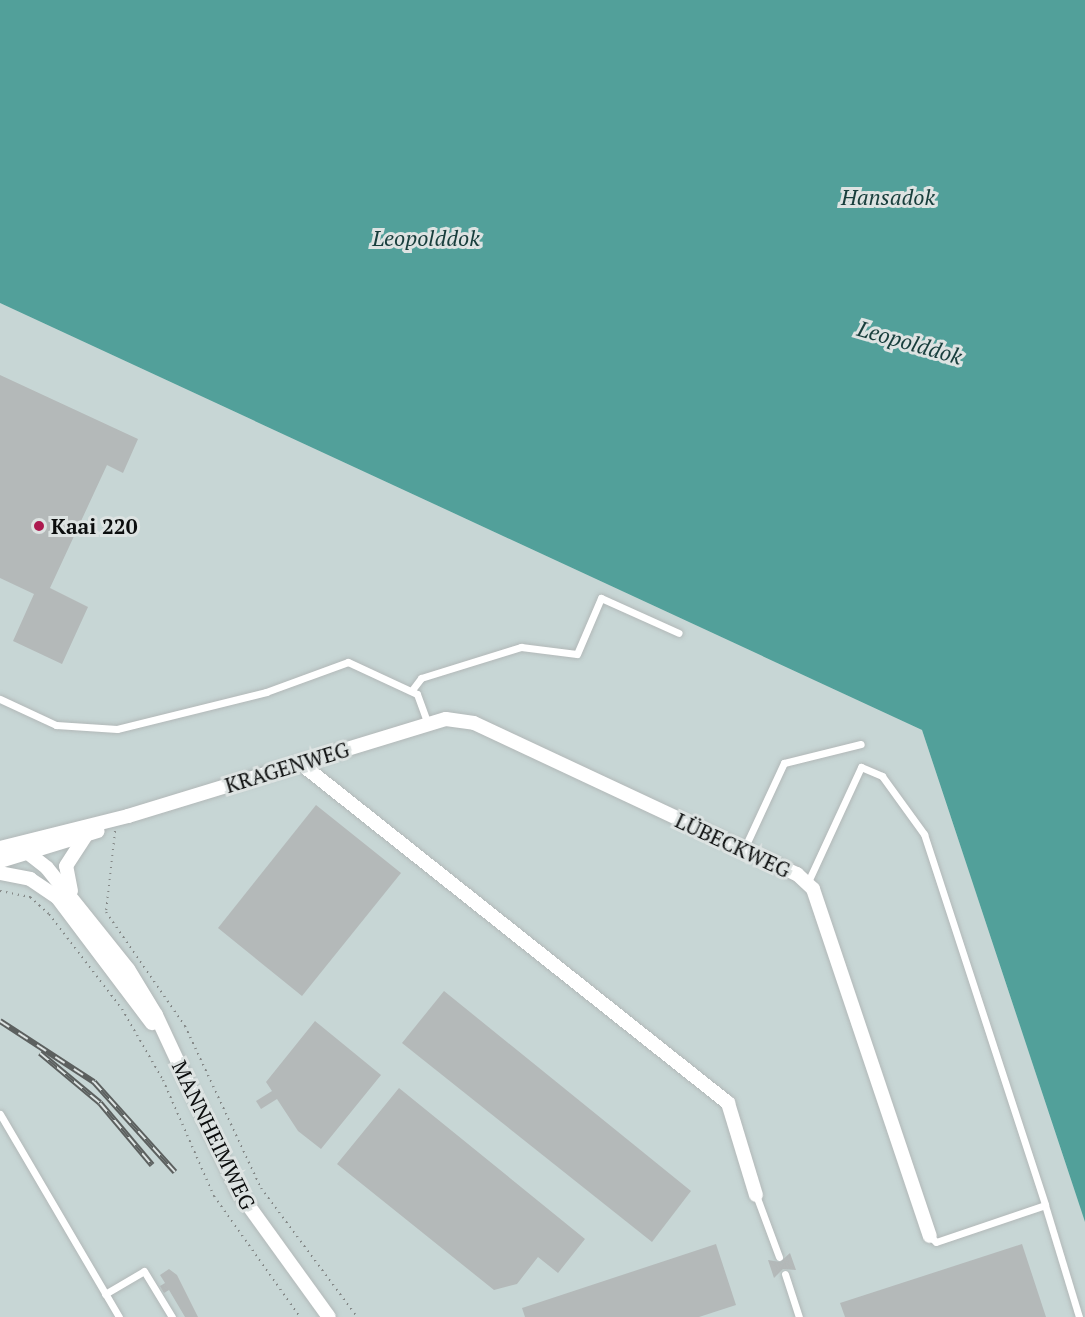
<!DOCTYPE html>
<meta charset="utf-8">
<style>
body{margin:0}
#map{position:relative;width:1085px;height:1317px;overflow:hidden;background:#dde3e2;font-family:"PT Serif",serif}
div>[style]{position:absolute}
.built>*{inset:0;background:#c7d6d5}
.water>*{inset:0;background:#52a09a}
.building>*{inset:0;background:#b4b9b9}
.path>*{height:2px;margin-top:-1px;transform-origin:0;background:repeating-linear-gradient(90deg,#848887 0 1.5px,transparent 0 6px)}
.roads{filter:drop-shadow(0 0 2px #b2b8b8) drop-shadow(0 0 2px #b2b8b8)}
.service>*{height:7px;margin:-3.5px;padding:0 3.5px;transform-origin:3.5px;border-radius:3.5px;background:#fff}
.minor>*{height:14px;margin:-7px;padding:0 7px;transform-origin:7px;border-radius:7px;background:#fff}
.rail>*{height:6px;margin-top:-3px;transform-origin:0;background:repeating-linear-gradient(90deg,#dde3e2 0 11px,#5c605f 0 22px);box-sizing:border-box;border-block:2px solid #5c605f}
.dots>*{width:16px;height:16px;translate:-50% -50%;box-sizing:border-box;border:3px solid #dde3e2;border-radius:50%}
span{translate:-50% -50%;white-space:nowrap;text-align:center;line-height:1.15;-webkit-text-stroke:6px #dde3e2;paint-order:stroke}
.poi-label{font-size:21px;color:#0b0d0d;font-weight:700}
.left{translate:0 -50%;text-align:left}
.street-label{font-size:21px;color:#0b0d0d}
.water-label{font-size:22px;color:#183e3c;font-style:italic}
</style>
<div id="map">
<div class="built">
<div style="clip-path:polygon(0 303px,922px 730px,1085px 1222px,1085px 1317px,0 1317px)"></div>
</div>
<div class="water">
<div style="clip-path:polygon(0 0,1085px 0,1085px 1222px,922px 730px,0 303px)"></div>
</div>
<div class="building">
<div style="clip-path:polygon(0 375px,138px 439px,123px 473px,107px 465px,50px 588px,88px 607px,62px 664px,13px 641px,34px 594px,0 578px)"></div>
<div style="clip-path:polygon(316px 805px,401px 873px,302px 996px,218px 928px)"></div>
<div style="clip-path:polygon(444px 991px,691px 1191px,652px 1242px,402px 1043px)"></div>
<div style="clip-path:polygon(315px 1021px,381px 1075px,321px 1149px,298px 1131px,277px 1099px,261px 1109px,256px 1101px,272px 1091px,266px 1082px)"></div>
<div style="clip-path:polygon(399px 1088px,585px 1239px,558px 1273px,538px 1257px,517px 1284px,494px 1290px,337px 1164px)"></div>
<div style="clip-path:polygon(716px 1244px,736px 1305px,699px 1317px,525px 1317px,522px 1308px)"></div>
<div style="clip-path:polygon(1022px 1244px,1046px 1317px,845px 1317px,840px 1303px)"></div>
<div style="clip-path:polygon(790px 1253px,796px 1270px,783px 1269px,774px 1278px,768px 1260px,780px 1262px)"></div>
<div style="clip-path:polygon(169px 1269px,177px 1275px,198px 1317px,185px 1317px,169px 1290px,164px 1293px,160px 1286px,165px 1283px,160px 1275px)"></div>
</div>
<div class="path">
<div style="left:115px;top:831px;width:81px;rotate:96.3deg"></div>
<div style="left:106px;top:912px;width:139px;rotate:55.3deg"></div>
<div style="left:185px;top:1026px;width:179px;rotate:64.9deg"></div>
<div style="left:261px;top:1188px;width:161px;rotate:53.3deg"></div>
<div style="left:0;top:891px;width:31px;rotate:11deg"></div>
<div style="left:30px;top:897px;width:25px;rotate:42deg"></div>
<div style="left:49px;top:914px;width:120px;rotate:52.5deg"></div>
<div style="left:122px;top:1009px;width:82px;rotate:60deg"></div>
<div style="left:163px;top:1080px;width:127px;rotate:66.3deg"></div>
<div style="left:214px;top:1196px;width:148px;rotate:54.6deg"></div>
</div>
<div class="roads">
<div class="service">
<div style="left:412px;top:690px;width:15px;rotate:-53deg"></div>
<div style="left:421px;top:678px;width:105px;rotate:-17.2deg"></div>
<div style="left:521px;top:647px;width:56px;rotate:7.1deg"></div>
<div style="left:577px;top:654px;width:61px;rotate:-66.8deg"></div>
<div style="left:601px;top:598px;width:85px;rotate:24.2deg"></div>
<div style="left:0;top:699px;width:62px;rotate:24.9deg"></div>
<div style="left:56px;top:725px;width:61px;rotate:3.8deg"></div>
<div style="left:117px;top:729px;width:154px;rotate:-13.9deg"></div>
<div style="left:266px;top:692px;width:87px;rotate:-20.1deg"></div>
<div style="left:348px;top:662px;width:76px;rotate:24.9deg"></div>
<div style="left:417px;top:694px;width:32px;rotate:70deg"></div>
<div style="left:744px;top:849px;width:95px;rotate:-65.1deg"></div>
<div style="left:784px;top:763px;width:79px;rotate:-13.9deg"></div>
<div style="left:807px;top:884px;width:129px;rotate:-65.2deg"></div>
<div style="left:861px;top:767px;width:23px;rotate:23deg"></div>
<div style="left:882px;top:776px;width:72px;rotate:54.1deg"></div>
<div style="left:924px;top:834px;width:390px;rotate:71.9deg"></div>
<div style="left:0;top:1114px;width:235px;rotate:59.6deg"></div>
<div style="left:756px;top:1195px;width:66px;rotate:69.6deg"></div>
<div style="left:930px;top:1236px;width:8px;rotate:45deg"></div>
<div style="left:936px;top:1242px;width:115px;rotate:-18.7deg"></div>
<div style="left:1045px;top:1205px;width:117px;rotate:73.1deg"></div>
<div style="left:785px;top:1274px;width:45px;rotate:72deg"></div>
<div style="left:105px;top:1294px;width:45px;rotate:-30.5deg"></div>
<div style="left:144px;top:1271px;width:54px;rotate:58.7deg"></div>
</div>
<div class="minor">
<div style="left:300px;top:763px;width:547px;rotate:38.46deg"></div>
<div style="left:728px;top:1103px;width:96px;rotate:73.1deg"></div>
<div style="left:0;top:848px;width:132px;rotate:-14deg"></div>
<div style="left:128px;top:816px;width:332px;rotate:-17deg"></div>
<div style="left:446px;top:719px;width:28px;rotate:8deg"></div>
<div style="left:474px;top:723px;width:357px;rotate:25.1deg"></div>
<div style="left:797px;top:874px;width:22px;rotate:43deg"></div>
<div style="left:813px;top:889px;width:366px;rotate:71.4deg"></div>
<div style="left:6px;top:848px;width:23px;rotate:13deg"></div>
<div style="left:28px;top:853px;width:24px;rotate:38deg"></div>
<div style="left:47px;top:868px;width:129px;rotate:51.3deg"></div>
<div style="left:128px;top:969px;width:54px;rotate:58.7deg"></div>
<div style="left:156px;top:1015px;width:194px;rotate:65deg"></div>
<div style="left:238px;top:1191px;width:155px;rotate:54.2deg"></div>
<div style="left:0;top:861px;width:102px;rotate:-17deg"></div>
<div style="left:0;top:873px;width:31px;rotate:11deg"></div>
<div style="left:30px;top:879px;width:32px;rotate:34deg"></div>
<div style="left:57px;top:897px;width:158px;rotate:53deg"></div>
<div style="left:71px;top:891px;width:25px;rotate:-101deg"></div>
<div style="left:66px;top:866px;width:35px;rotate:-57deg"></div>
</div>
</div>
<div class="rail">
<div style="left:0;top:1021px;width:112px;rotate:33deg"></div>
<div style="left:94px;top:1082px;width:121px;rotate:48deg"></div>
<div style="left:40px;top:1053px;width:78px;rotate:39.8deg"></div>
<div style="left:100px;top:1103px;width:81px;rotate:50deg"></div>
</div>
<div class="dots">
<div style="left:39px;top:526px;background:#ad1b50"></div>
</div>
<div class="poi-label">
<span class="left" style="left:51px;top:526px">Kaai 220</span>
</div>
<div class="street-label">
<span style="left:287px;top:767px;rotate:-17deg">KRAGENWEG</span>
<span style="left:733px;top:845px;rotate:25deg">LÜBECKWEG</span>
<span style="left:214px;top:1135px;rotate:64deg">MANNHEIMWEG</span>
</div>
<div class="water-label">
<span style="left:888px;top:197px">Hansadok</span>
<span style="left:426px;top:238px">Leopolddok</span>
<span style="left:910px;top:342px;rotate:16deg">Leopolddok</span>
</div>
</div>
